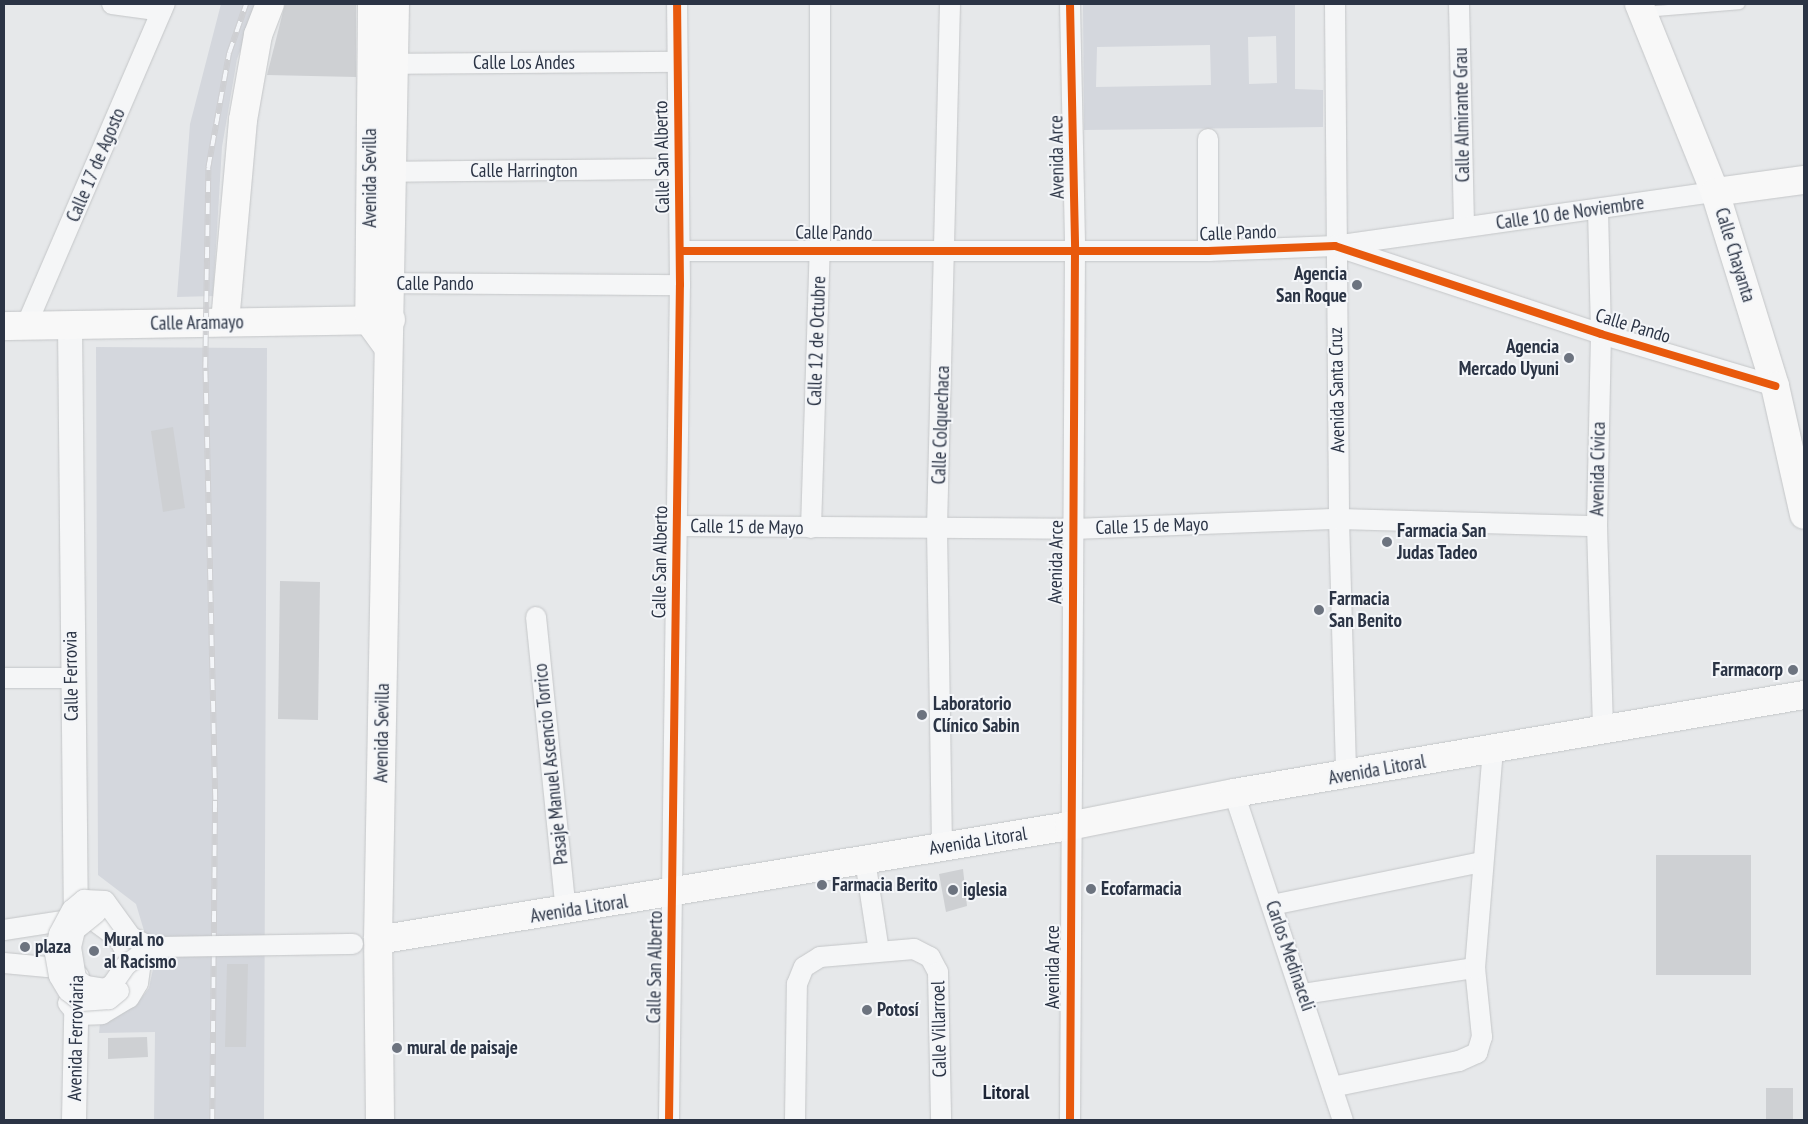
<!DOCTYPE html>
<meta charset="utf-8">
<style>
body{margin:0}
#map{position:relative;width:1808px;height:1124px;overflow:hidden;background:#e6e8ea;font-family:"PT Sans Narrow",sans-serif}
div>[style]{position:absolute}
.built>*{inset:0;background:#d4d7dd}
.building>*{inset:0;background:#ced0d3}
.roads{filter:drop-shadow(0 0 1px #c4c6c8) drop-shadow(0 0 1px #c4c6c8)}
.service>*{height:10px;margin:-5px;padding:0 5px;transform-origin:5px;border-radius:5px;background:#f5f6f7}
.minor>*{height:20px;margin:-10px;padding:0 10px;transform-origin:10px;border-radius:10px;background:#f5f6f7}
.tertiary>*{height:24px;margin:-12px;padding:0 12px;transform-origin:12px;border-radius:12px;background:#f5f6f7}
.secondary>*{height:28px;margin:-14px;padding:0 14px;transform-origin:14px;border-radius:14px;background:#f8f8f8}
.primary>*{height:28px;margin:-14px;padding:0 14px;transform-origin:14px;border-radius:14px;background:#f8f8f8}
.rail>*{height:5.5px;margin-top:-2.75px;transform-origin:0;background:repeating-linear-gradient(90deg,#f4f6f9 0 11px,#cecfd2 0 22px);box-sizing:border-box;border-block:1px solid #cecfd2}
.bridges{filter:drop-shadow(0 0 1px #c4c6c8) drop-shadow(0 0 1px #c4c6c8)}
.minor-bridge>*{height:20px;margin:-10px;padding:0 10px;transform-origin:10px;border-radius:10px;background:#f5f6f7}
.cycleway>*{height:8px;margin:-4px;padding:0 4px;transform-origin:4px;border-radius:4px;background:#e8590c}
.dots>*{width:14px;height:14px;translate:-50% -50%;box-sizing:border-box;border:2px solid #f4f6f9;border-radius:50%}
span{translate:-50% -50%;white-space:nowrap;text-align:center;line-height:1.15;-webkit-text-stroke:4px #f4f6f9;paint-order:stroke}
.street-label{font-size:19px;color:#2b3445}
.poi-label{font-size:19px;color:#2b3445;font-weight:700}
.right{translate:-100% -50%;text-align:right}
.left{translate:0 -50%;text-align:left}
.neighbourhood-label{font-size:20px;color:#1d2536;font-weight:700}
.frame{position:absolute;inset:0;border:5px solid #2b3445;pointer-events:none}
</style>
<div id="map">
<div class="built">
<div style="clip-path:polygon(221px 4px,258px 4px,237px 59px,222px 147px,213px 296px,177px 297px,190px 124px)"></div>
<div style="clip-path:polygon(evenodd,1083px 4px,1295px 4px,1295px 89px,1323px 90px,1323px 127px,1084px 130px,1083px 4px,1276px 36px,1277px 83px,1249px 84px,1248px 37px,1276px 36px,1083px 4px,1210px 45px,1211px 85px,1096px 87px,1097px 47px,1210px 45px)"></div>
<div style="clip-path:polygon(96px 347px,267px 348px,264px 1120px,154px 1120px,155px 1032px,99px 1033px,100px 1024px,136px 1005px,149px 988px,154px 964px,136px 904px,98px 875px)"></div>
</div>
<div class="building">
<div style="clip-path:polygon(285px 4px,356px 4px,356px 77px,267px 75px)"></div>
<div style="clip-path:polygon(173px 427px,185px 508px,163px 512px,151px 431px)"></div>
<div style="clip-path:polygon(280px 581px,320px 582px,318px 720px,278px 719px)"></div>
<div style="clip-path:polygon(1656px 855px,1751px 855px,1751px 975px,1656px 975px)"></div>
<div style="clip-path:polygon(963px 869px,967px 906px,946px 912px,939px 874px)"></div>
<div style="clip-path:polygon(227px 964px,248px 964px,246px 1047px,225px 1047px)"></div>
<div style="clip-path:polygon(147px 1037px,148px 1057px,108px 1059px,108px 1038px)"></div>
<div style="clip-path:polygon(1766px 1088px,1793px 1088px,1793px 1120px,1766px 1120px)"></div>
</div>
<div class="roads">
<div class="service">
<div style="left:1643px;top:12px;width:97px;rotate:-4.7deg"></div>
</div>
<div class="minor">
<div style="left:112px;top:4px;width:50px;rotate:8deg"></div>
<div style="left:1070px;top:4px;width:247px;rotate:88.8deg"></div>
<div style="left:1075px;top:251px;width:869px;rotate:90.33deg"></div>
<div style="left:1335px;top:4px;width:515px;rotate:89.55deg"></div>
<div style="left:1339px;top:519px;width:257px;rotate:88.4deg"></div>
<div style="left:1459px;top:4px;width:223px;rotate:88.7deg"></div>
<div style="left:380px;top:64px;width:296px;rotate:-0.4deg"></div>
<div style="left:380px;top:172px;width:298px;rotate:-0.6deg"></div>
<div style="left:1598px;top:210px;width:124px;rotate:88.6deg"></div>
<div style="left:1601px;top:334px;width:192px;rotate:91.2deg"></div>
<div style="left:1597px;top:526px;width:202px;rotate:88.3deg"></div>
<div style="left:1341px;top:245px;width:378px;rotate:-8.1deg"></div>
<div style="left:680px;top:251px;width:528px"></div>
<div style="left:1208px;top:251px;width:127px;rotate:-2.3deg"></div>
<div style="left:1335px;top:246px;width:280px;rotate:18.3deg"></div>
<div style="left:1601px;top:334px;width:182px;rotate:16.6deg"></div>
<div style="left:1208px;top:251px;width:112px;rotate:-90deg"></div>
<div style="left:377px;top:283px;width:303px;rotate:0.4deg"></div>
<div style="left:26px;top:326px;width:351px;rotate:-66.7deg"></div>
<div style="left:677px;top:526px;width:396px;rotate:0.4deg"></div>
<div style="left:1073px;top:529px;width:266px;rotate:-2.2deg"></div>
<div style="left:1339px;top:519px;width:258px;rotate:1.6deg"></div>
<div style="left:811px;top:528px;width:280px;rotate:-88.2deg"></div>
<div style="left:820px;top:248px;width:244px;rotate:-90deg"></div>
<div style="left:536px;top:617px;width:297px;rotate:84.2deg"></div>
<div style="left:4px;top:678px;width:67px"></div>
<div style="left:1234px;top:793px;width:345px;rotate:71.6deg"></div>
<div style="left:942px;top:846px;width:318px;rotate:-90.9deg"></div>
<div style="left:937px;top:528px;width:524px;rotate:-88.58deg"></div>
<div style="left:865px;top:860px;width:92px;rotate:81.3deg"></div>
<div style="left:1272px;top:905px;width:214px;rotate:-11.6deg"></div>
<div style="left:4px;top:930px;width:73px;rotate:-8.7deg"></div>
<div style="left:76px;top:919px;width:17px;rotate:3deg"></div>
<div style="left:93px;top:920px;width:32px;rotate:36deg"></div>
<div style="left:119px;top:939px;width:18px;rotate:63deg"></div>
<div style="left:127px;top:955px;width:24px;rotate:92deg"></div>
<div style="left:4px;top:963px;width:54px;rotate:5.3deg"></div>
<div style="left:1303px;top:994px;width:174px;rotate:-8.6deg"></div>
<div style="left:68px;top:1003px;width:16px;rotate:50deg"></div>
<div style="left:78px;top:1015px;width:24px;rotate:-2deg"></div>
<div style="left:102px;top:1014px;width:31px;rotate:-31deg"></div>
<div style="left:129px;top:998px;width:17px;rotate:-59deg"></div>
<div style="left:138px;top:983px;width:21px;rotate:-82deg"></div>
<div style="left:141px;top:962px;width:21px;rotate:-98deg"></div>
<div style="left:1332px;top:1087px;width:130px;rotate:-11.6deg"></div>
<div style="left:1459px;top:1061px;width:20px;rotate:-24deg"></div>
<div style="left:1477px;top:1053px;width:17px;rotate:-73deg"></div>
<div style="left:1482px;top:1037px;width:69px;rotate:-95.8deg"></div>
<div style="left:1475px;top:968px;width:219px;rotate:-85.3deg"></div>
<div style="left:669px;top:1120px;width:835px;rotate:-89.25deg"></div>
<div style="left:680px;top:285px;width:281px;rotate:-90.6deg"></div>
<div style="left:795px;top:1120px;width:136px;rotate:-89.2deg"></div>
<div style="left:797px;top:984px;width:18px;rotate:-68deg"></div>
<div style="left:804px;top:967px;width:19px;rotate:-32deg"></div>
<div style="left:820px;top:957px;width:94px;rotate:-4.9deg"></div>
<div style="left:914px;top:949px;width:18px;rotate:27deg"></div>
<div style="left:930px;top:957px;width:17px;rotate:62deg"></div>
<div style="left:938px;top:972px;width:148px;rotate:88.8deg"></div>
</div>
<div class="tertiary">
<div style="left:70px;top:325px;width:601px;rotate:89.43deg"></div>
<div style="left:74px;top:1120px;width:143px;rotate:-88.8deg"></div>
</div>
<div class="secondary">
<div style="left:1639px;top:4px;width:203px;rotate:68deg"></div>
<div style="left:1715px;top:192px;width:203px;rotate:72.8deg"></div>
<div style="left:1775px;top:386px;width:132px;rotate:77.3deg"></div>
<div style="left:1715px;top:192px;width:90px;rotate:-7.7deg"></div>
<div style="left:225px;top:322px;width:203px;rotate:-84.9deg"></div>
<div style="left:243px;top:120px;width:86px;rotate:-80deg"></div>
<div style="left:258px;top:35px;width:33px;rotate:-69deg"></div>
<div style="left:4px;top:326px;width:387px;rotate:-0.9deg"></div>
<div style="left:378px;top:940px;width:700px;rotate:-9.37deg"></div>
<div style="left:1069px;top:826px;width:168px;rotate:-11.3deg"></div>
<div style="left:1234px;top:793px;width:578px;rotate:-9.76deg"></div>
</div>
<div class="primary">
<div style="left:372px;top:4px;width:317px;rotate:90.5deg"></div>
<div style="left:369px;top:321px;width:31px;rotate:54deg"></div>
<div style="left:380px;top:1120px;width:180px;rotate:-90.6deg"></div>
<div style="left:378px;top:940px;width:936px;rotate:-88.96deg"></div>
</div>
</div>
<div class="rail">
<div style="left:212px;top:1120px;width:320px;rotate:-89.5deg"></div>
<div style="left:215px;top:800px;width:432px;rotate:-91.3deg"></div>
<div style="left:205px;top:368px;width:200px;rotate:-89.1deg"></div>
<div style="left:208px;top:168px;width:117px;rotate:-79.7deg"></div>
<div style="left:229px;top:53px;width:52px;rotate:-70.9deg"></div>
</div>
<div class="bridges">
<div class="minor-bridge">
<div style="left:96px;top:913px;width:27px;rotate:141deg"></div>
<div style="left:75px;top:930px;width:17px;rotate:103deg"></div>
<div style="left:71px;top:947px;width:32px;rotate:81deg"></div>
<div style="left:76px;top:979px;width:12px;rotate:35deg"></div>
<div style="left:86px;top:986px;width:19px;rotate:9deg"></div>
<div style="left:105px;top:989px;width:8px;rotate:-30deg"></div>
<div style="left:112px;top:985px;width:24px;rotate:-55deg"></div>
<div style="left:126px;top:965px;width:31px;rotate:-36deg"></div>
<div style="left:119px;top:991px;width:13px;rotate:141deg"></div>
<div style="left:109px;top:999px;width:28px;rotate:176deg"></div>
<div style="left:81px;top:1001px;width:16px;rotate:-142deg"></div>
<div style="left:68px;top:991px;width:17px;rotate:-121deg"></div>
<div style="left:59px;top:976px;width:23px;rotate:-100deg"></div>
<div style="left:55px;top:953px;width:19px;rotate:-78deg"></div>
<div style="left:59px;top:934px;width:27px;rotate:-62deg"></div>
<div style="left:72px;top:910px;width:16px;rotate:-40deg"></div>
<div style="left:84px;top:900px;width:21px;rotate:3deg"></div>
<div style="left:105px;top:901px;width:44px;rotate:54.2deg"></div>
<div style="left:131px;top:937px;width:22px;rotate:27deg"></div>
<div style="left:151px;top:947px;width:202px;rotate:-0.9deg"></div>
</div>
</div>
<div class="cycleway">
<div style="left:1070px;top:4px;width:247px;rotate:88.8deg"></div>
<div style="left:1075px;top:251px;width:869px;rotate:90.33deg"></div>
<div style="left:680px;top:251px;width:528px"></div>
<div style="left:1208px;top:251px;width:127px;rotate:-2.3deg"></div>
<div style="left:1335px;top:246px;width:280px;rotate:18.3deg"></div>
<div style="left:1601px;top:334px;width:182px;rotate:16.6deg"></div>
<div style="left:669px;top:1120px;width:835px;rotate:-89.25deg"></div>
<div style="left:680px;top:285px;width:281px;rotate:-90.6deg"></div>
</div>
<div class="dots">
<div style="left:1357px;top:285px;background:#6c737f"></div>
<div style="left:1569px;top:358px;background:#6c737f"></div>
<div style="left:1387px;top:542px;background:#6c737f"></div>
<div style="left:1319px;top:610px;background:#6c737f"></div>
<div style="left:1793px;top:670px;background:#6c737f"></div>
<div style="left:922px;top:715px;background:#6c737f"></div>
<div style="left:822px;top:885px;background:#6c737f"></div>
<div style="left:1091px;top:889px;background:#6c737f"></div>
<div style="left:953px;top:890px;background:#6c737f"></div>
<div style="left:25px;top:947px;background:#6c737f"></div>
<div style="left:94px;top:951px;background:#6c737f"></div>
<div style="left:867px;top:1010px;background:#6c737f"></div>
<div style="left:397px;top:1048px;background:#6c737f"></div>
</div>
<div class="street-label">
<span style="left:524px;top:63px">Calle Los Andes</span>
<span style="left:1462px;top:115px;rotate:-91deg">Calle Almirante Grau</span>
<span style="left:662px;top:157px;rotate:-91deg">Calle San Alberto</span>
<span style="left:1057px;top:157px;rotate:-91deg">Avenida Arce</span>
<span style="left:96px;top:165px;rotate:-67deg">Calle 17 de Agosto</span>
<span style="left:524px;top:171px">Calle Harrington</span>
<span style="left:370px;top:178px;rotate:-90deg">Avenida Sevilla</span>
<span style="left:1570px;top:213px;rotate:-8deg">Calle 10 de Noviembre</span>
<span style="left:834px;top:233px;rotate:1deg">Calle Pando</span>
<span style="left:1238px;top:233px;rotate:-2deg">Calle Pando</span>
<span style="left:1735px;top:255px;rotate:73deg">Calle Chayanta</span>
<span style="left:435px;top:284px">Calle Pando</span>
<span style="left:197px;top:323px;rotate:-1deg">Calle Aramayo</span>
<span style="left:1633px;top:326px;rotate:17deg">Calle Pando</span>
<span style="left:817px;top:341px;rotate:-88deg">Calle 12 de Octubre</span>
<span style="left:1337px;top:390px;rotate:-91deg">Avenida Santa Cruz</span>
<span style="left:941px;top:425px;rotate:-88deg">Calle Colquechaca</span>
<span style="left:1598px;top:469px;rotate:-89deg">Avenida Cívica</span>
<span style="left:1152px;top:526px;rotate:-2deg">Calle 15 de Mayo</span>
<span style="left:747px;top:527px;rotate:1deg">Calle 15 de Mayo</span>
<span style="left:660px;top:562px;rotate:-89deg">Calle San Alberto</span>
<span style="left:1056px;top:562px;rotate:-89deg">Avenida Arce</span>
<span style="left:71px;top:676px;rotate:-91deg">Calle Ferrovia</span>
<span style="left:382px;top:733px;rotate:-89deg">Avenida Sevilla</span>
<span style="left:551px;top:764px;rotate:-96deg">Pasaje Manuel Ascencio Torrico</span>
<span style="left:1377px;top:770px;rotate:-10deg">Avenida Litoral</span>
<span style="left:978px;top:841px;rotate:-9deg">Avenida Litoral</span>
<span style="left:579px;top:909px;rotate:-9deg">Avenida Litoral</span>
<span style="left:1290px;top:956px;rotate:71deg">Carlos Medinaceli</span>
<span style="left:655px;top:967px;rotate:-89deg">Calle San Alberto</span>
<span style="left:1053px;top:967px;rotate:-90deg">Avenida Arce</span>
<span style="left:939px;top:1029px;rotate:-91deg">Calle Villarroel</span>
<span style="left:76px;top:1038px;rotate:-89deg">Avenida Ferroviaria</span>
</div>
<div class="poi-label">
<span class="right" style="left:1347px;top:285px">Agencia<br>San Roque</span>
<span class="right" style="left:1559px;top:358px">Agencia<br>Mercado Uyuni</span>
<span class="left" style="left:1397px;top:542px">Farmacia San<br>Judas Tadeo</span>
<span class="left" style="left:1329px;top:610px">Farmacia<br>San Benito</span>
<span class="right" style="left:1783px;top:670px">Farmacorp</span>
<span class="left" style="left:933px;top:715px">Laboratorio<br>Clínico Sabin</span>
<span class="left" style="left:832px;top:885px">Farmacia Berito</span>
<span class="left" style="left:1101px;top:889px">Ecofarmacia</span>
<span class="left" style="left:963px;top:890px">iglesia</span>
<span class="left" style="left:104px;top:951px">Mural no<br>al Racismo</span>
<span class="left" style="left:35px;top:947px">plaza</span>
<span class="left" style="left:877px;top:1010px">Potosí</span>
<span class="left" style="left:407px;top:1048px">mural de paisaje</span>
</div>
<div class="neighbourhood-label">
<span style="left:1006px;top:1092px">Litoral</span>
</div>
<div class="frame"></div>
</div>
